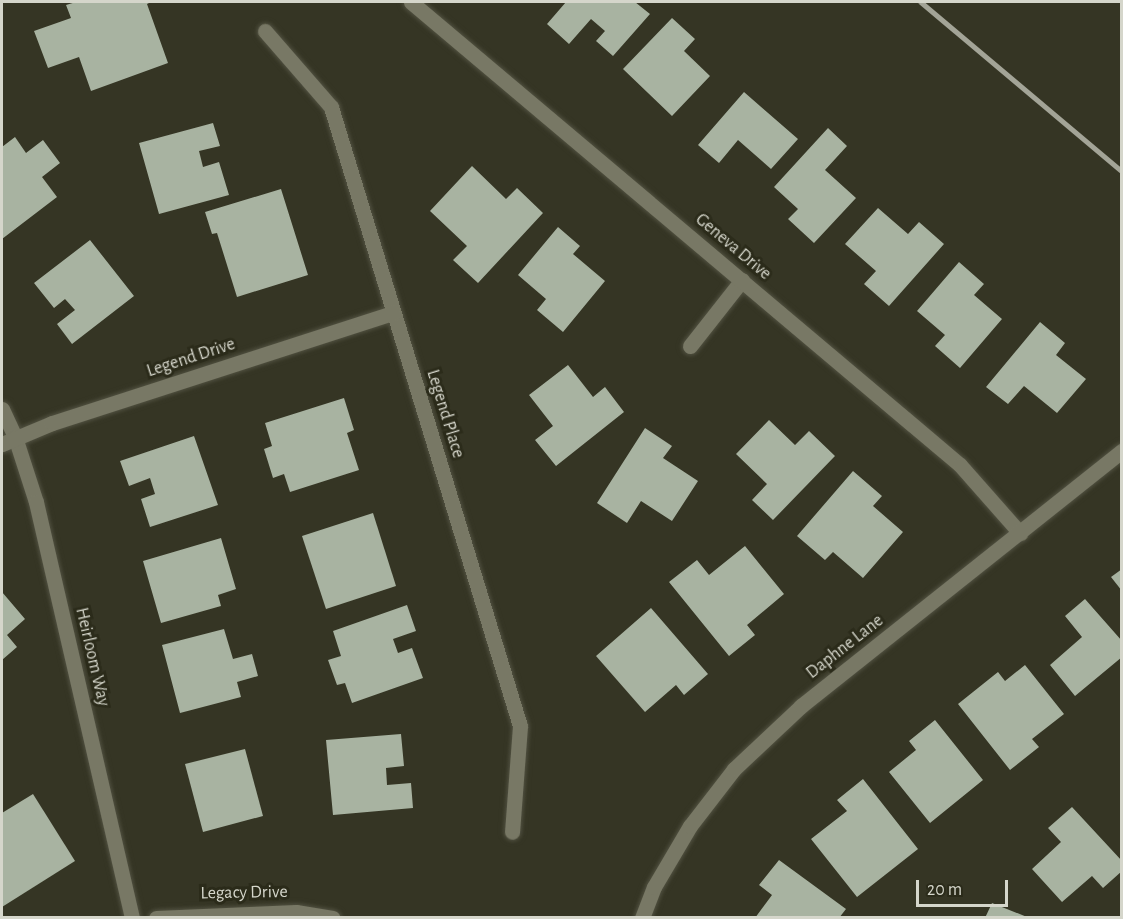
<!DOCTYPE html>
<style>
body{margin:0}
#map{position:relative;width:1123px;height:919px;overflow:hidden;background:#353524;font-family:"Alegreya Sans",sans-serif}
div>[style]{position:absolute}
.building>*{inset:0;background:#a8b3a1}
.roads{filter:drop-shadow(0 0 2px #515141) drop-shadow(0 0 2px #515141)}
.lane>*{height:15px;margin:-7.5px;padding:0 7.5px;transform-origin:7.5px;border-radius:7.5px;background:#787865}
.street>*{height:15px;margin:-7.5px;padding:0 7.5px;transform-origin:7.5px;border-radius:7.5px;background:#787865}
.rail>*{height:4.5px;margin:-2.25px;padding:0 2.25px;transform-origin:2.25px;border-radius:2.25px;background:#a3a497}
span{translate:-50% -50%;white-space:nowrap;text-align:center;line-height:1.15;-webkit-text-stroke:6px #2b2b1a;paint-order:stroke}
.street-label{font-size:18px;color:#d5d6cb}
.frame{position:absolute;inset:0;border:3px solid #d5d6cb;pointer-events:none}
.scale{position:absolute;left:916px;top:880px;width:92px;height:27px;box-sizing:border-box;border:3px solid #d5d6cb;border-top:0;padding-left:8px;font-size:18px;line-height:21px;white-space:nowrap;color:#d5d6cb;-webkit-text-stroke:4px #2b2b1a;paint-order:stroke}
</style>
<div id="map">
<div class="building">
<div style="clip-path:polygon(76px 2px,151px 2px,147px 4px,168px 63px,91px 91px,79px 57px,48px 68px,34px 31px,71px 18px,66px 5px)"></div>
<div style="clip-path:polygon(566px 2px,635px 2px,650px 14px,613px 56px,596px 41px,605px 31px,591px 19px,569px 44px,547px 24px)"></div>
<div style="clip-path:polygon(672px 18px,695px 39px,684px 51px,710px 76px,672px 116px,623px 69px)"></div>
<div style="clip-path:polygon(744px 92px,798px 139px,771px 169px,738px 140px,719px 163px,698px 145px)"></div>
<div style="clip-path:polygon(213px 123px,220px 146px,199px 151px,203px 167px,219px 162px,229px 195px,159px 214px,139px 143px)"></div>
<div style="clip-path:polygon(828px 128px,847px 146px,825px 170px,856px 198px,814px 243px,788px 219px,798px 209px,774px 187px)"></div>
<div style="clip-path:polygon(15px 137px,26px 153px,43px 140px,60px 163px,42px 177px,57px 197px,2px 239px,2px 147px)"></div>
<div style="clip-path:polygon(472px 166px,506px 199px,517px 188px,543px 213px,478px 283px,453px 260px,467px 246px,430px 211px)"></div>
<div style="clip-path:polygon(281px 189px,308px 275px,237px 297px,217px 233px,212px 234px,205px 212px)"></div>
<div style="clip-path:polygon(878px 208px,908px 234px,919px 222px,944px 244px,889px 306px,864px 284px,876px 271px,845px 244px)"></div>
<div style="clip-path:polygon(558px 227px,580px 246px,573px 254px,605px 281px,563px 332px,537px 310px,546px 299px,518px 275px)"></div>
<div style="clip-path:polygon(90px 240px,134px 296px,72px 344px,57px 324px,75px 310px,65px 299px,54px 308px,34px 283px)"></div>
<div style="clip-path:polygon(959px 262px,984px 284px,974px 295px,1002px 319px,960px 368px,935px 346px,945px 335px,917px 311px)"></div>
<div style="clip-path:polygon(1040px 322px,1065px 343px,1056px 355px,1086px 379px,1057px 413px,1024px 386px,1008px 404px,986px 387px)"></div>
<div style="clip-path:polygon(568px 365px,593px 397px,605px 387px,624px 412px,556px 466px,535px 440px,553px 426px,529px 395px)"></div>
<div style="clip-path:polygon(344px 398px,354px 430px,347px 433px,359px 470px,290px 492px,284px 474px,273px 478px,264px 449px,272px 446px,265px 423px)"></div>
<div style="clip-path:polygon(769px 420px,795px 445px,809px 431px,835px 456px,773px 520px,752px 500px,767px 484px,736px 454px)"></div>
<div style="clip-path:polygon(645px 428px,672px 446px,663px 458px,698px 481px,672px 521px,641px 501px,627px 523px,597px 503px)"></div>
<div style="clip-path:polygon(194px 436px,218px 505px,150px 527px,141px 499px,155px 494px,150px 478px,129px 486px,120px 461px)"></div>
<div style="clip-path:polygon(853px 471px,882px 496px,873px 506px,903px 532px,863px 578px,833px 552px,825px 560px,797px 536px)"></div>
<div style="clip-path:polygon(373px 513px,396px 586px,326px 609px,302px 536px)"></div>
<div style="clip-path:polygon(221px 538px,236px 589px,218px 595px,221px 606px,161px 623px,143px 561px)"></div>
<div style="clip-path:polygon(745px 546px,784px 594px,747px 625px,755px 635px,729px 656px,669px 582px,697px 560px,709px 575px)"></div>
<div style="clip-path:polygon(1122px 569px,1122px 591px,1111px 577px)"></div>
<div style="clip-path:polygon(2px 592px,25px 619px,7px 635px,17px 647px,2px 660px)"></div>
<div style="clip-path:polygon(1085px 599px,1122px 641px,1122px 657px,1075px 696px,1050px 665px,1082px 637px,1065px 616px)"></div>
<div style="clip-path:polygon(407px 605px,416px 631px,393px 639px,398px 653px,412px 648px,423px 678px,352px 703px,345px 683px,337px 685px,328px 660px,341px 656px,333px 631px)"></div>
<div style="clip-path:polygon(651px 608px,708px 674px,684px 695px,676px 685px,645px 712px,596px 656px)"></div>
<div style="clip-path:polygon(224px 629px,233px 659px,252px 654px,258px 676px,237px 682px,241px 697px,180px 713px,162px 645px)"></div>
<div style="clip-path:polygon(1025px 665px,1064px 714px,1032px 739px,1039px 747px,1010px 770px,958px 704px,998px 672px,1005px 681px)"></div>
<div style="clip-path:polygon(935px 720px,983px 780px,930px 823px,889px 772px,916px 750px,909px 741px)"></div>
<div style="clip-path:polygon(401px 734px,404px 766px,386px 768px,387px 785px,411px 783px,413px 808px,333px 815px,326px 740px)"></div>
<div style="clip-path:polygon(245px 749px,263px 816px,203px 832px,185px 764px)"></div>
<div style="clip-path:polygon(863px 779px,918px 849px,857px 897px,811px 839px,847px 811px,837px 800px)"></div>
<div style="clip-path:polygon(33px 794px,75px 861px,2px 907px,2px 813px)"></div>
<div style="clip-path:polygon(1072px 807px,1122px 861px,1122px 871px,1103px 888px,1092px 876px,1062px 902px,1032px 869px,1061px 842px,1048px 828px)"></div>
<div style="clip-path:polygon(779px 860px,846px 909px,839px 918px,755px 918px,772px 895px,759px 885px)"></div>
<div style="clip-path:polygon(992px 903px,1027px 917px,1027px 918px,985px 918px)"></div>
</div>
<div class="roads">
<div class="lane">
<div style="left:690px;top:346px;width:84px;rotate:-51.8deg"></div>
</div>
<div class="street">
<div style="left:411px;top:2px;width:718px;rotate:40.14deg"></div>
<div style="left:960px;top:465px;width:91px;rotate:48.6deg"></div>
<div style="left:265px;top:31px;width:101px;rotate:49deg"></div>
<div style="left:331px;top:107px;width:647px;rotate:73.02deg"></div>
<div style="left:520px;top:726px;width:106px;rotate:94.3deg"></div>
<div style="left:2px;top:409px;width:31px;rotate:65deg"></div>
<div style="left:15px;top:437px;width:68px;rotate:72.1deg"></div>
<div style="left:36px;top:502px;width:427px;rotate:77deg"></div>
<div style="left:2px;top:444px;width:54px;rotate:-22.8deg"></div>
<div style="left:52px;top:423px;width:358px;rotate:-17.9deg"></div>
<div style="left:156px;top:918px;width:140px;rotate:-2.5deg"></div>
<div style="left:296px;top:912px;width:37px;rotate:9deg"></div>
<div style="left:642px;top:918px;width:33px;rotate:-69deg"></div>
<div style="left:654px;top:887px;width:71px;rotate:-59.5deg"></div>
<div style="left:690px;top:826px;width:72px;rotate:-52.3deg"></div>
<div style="left:734px;top:769px;width:92px;rotate:-43.2deg"></div>
<div style="left:801px;top:706px;width:410px;rotate:-38.5deg"></div>
</div>
</div>
<div class="rail">
<div style="left:921px;top:2px;width:263px;rotate:40.1deg"></div>
</div>
<div class="street-label">
<span style="left:733px;top:247px;rotate:40deg">Geneva Drive</span>
<span style="left:191px;top:358px;rotate:-18deg">Legend Drive</span>
<span style="left:445px;top:414px;rotate:73deg">Legend Place</span>
<span style="left:845px;top:647px;rotate:-38deg">Daphne Lane</span>
<span style="left:92px;top:657px;rotate:77deg">Heirloom Way</span>
<span style="left:244px;top:893px;rotate:-1deg">Legacy Drive</span>
</div>
<div class="frame"></div>
<div class="scale">20 m</div>
</div>
